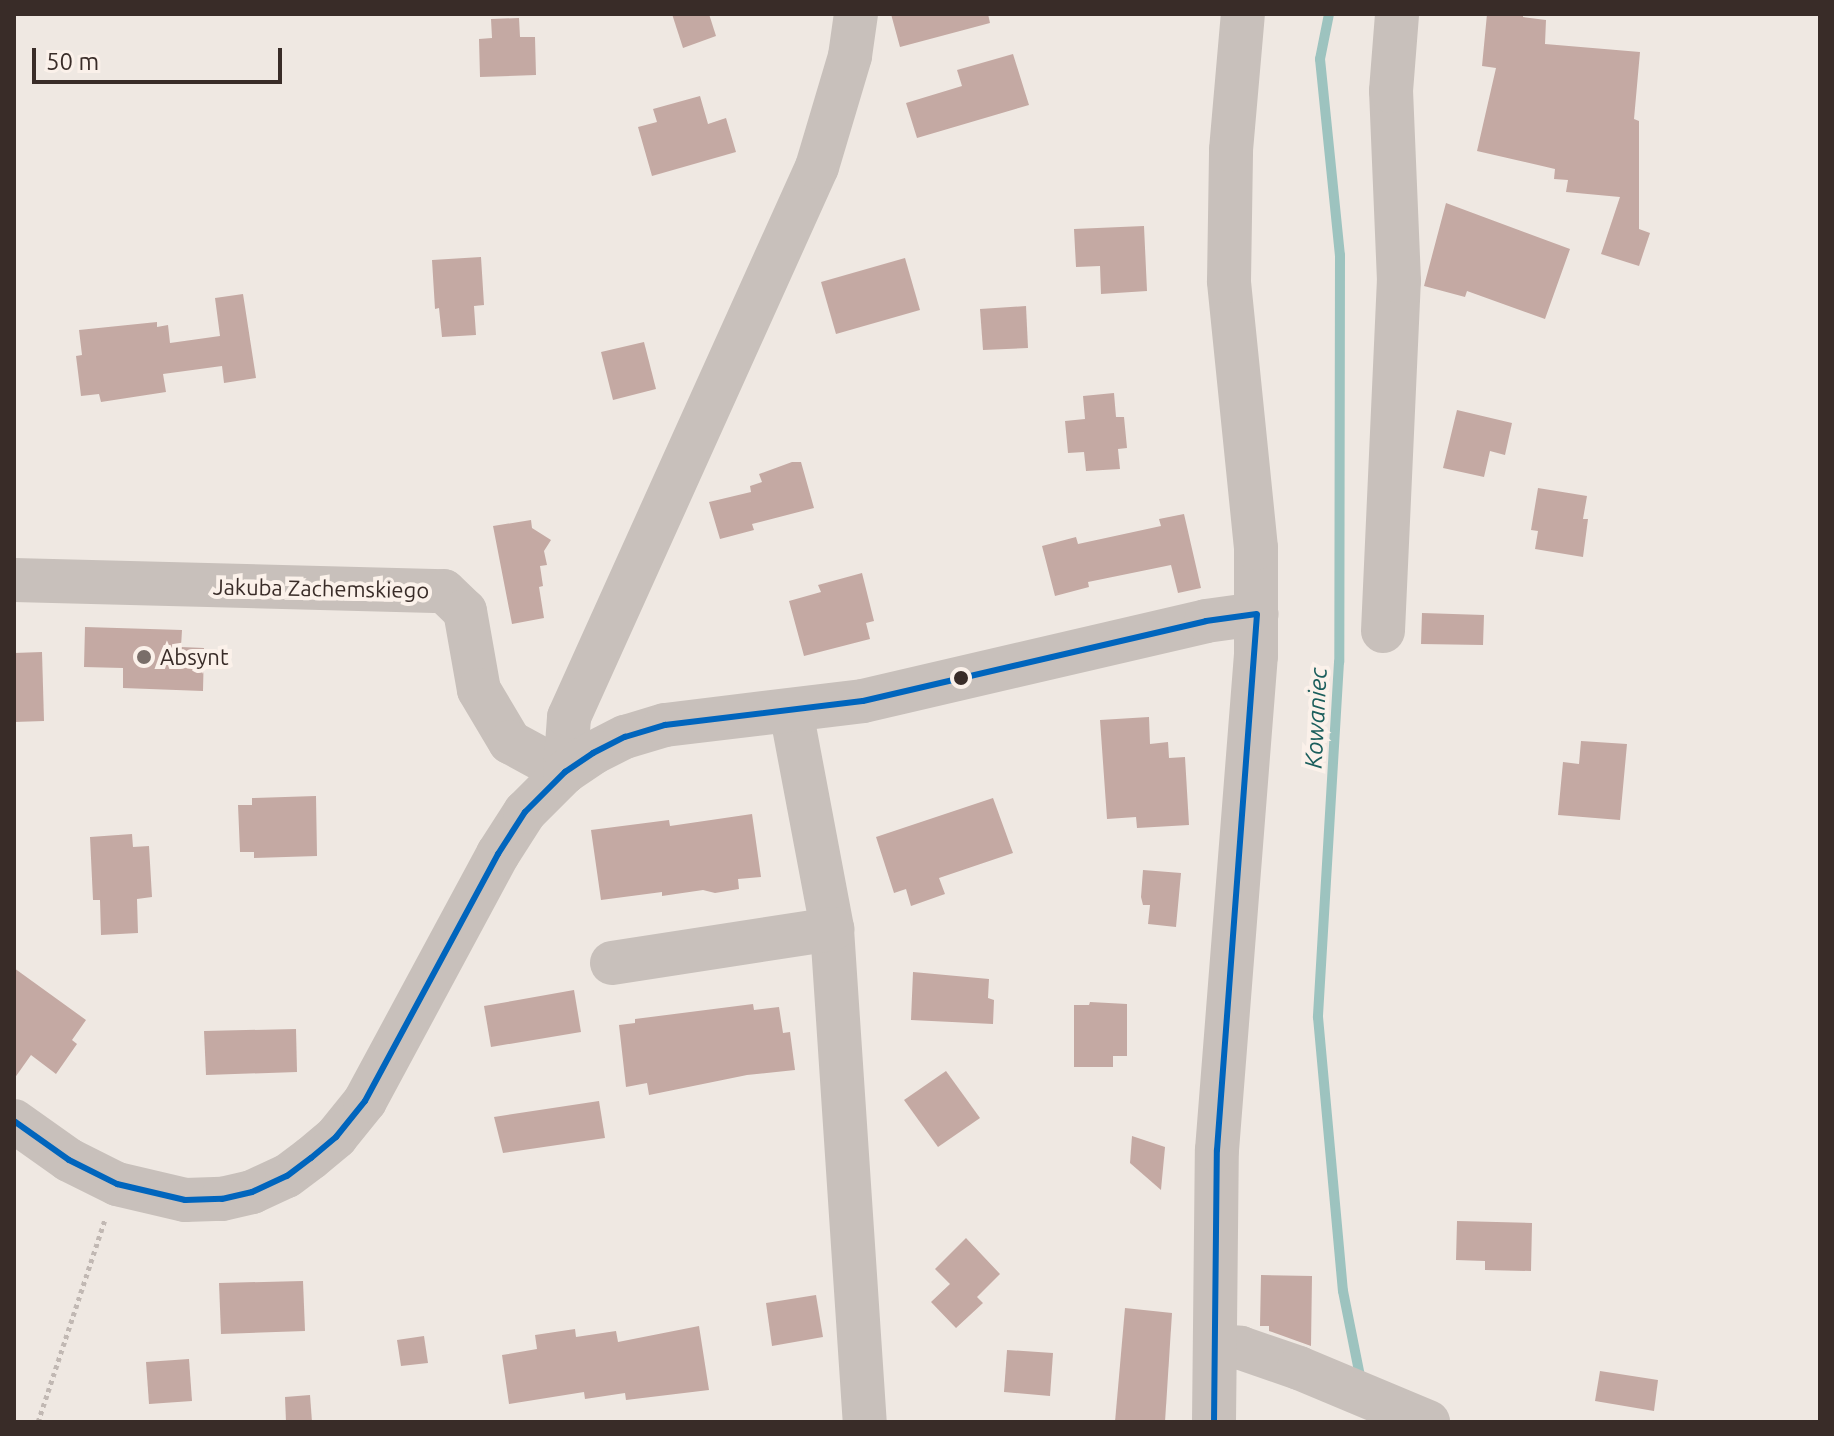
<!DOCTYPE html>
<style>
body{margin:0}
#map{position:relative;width:1834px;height:1436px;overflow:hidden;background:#efe8e2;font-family:Ubuntu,sans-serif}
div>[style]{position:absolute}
.stream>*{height:10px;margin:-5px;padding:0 5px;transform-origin:5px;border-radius:5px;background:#9dc3bf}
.building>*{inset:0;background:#c4a9a3}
.path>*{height:5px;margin-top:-2.5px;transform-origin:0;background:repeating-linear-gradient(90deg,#c1b8b3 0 4px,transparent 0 8px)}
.minor>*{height:44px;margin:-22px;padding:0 22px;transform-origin:22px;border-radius:22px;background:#c8c0bb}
.bus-1>*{height:6px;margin:-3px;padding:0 3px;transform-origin:3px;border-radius:3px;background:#0065bd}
.dots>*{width:22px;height:22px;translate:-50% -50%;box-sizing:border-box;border:4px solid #fbf1ea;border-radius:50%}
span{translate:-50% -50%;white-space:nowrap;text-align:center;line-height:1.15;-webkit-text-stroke:8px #fbf1ea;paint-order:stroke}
.street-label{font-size:22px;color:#392c28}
.poi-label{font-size:22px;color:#392c28}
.left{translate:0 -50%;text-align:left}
.water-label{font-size:24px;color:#1b5e5c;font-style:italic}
.frame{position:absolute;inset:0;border:16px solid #392c28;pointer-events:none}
.scale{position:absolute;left:32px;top:48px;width:250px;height:36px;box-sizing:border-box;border:4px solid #392c28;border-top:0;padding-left:10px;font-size:24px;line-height:28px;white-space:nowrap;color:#392c28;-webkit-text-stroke:6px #fbf1ea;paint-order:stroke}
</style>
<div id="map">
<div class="stream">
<div style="left:1329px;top:14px;width:46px;rotate:101.3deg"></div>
<div style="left:1320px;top:59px;width:197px;rotate:84.2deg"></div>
<div style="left:1340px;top:255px;width:407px;rotate:90.1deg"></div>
<div style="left:1339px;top:662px;width:356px;rotate:93.4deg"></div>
<div style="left:1318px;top:1017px;width:275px;rotate:84.8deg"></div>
<div style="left:1343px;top:1291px;width:92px;rotate:78.7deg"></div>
</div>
<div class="building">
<div style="clip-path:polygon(672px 14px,709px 14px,716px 36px,683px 48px)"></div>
<div style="clip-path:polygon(891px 14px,988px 14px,990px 23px,900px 47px)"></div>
<div style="clip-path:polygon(1487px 14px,1523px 14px,1523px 17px,1546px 20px,1545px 44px,1640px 52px,1634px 119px,1639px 121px,1639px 229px,1650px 233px,1639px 266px,1601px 254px,1620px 197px,1566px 192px,1568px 180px,1554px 179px,1555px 169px,1477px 151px,1496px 68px,1482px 66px)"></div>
<div style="clip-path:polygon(519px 18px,520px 37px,535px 37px,536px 75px,480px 77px,479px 39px,492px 38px,491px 19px)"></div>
<div style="clip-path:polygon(1013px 54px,1029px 105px,917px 138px,906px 103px,962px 86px,957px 70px)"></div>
<div style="clip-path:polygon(700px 96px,708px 124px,726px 118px,736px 152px,652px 176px,638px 127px,657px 122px,653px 109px)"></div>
<div style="clip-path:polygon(1446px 203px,1570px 249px,1545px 319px,1467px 291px,1465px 297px,1424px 286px)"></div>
<div style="clip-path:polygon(1144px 226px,1147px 291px,1101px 294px,1100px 266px,1076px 267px,1074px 229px)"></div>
<div style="clip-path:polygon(481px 257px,484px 305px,474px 306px,476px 335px,442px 337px,439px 308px,435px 309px,432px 260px)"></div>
<div style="clip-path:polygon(905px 258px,920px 310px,836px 334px,821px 282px)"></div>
<div style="clip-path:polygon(243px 294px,256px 378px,224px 383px,222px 366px,163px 374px,166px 392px,101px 402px,99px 394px,81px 396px,76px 356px,82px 355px,79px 330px,157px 322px,157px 327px,168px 325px,170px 343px,220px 336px,215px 298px)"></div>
<div style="clip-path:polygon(1026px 306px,1028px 348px,983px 350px,980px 309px)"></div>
<div style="clip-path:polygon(644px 342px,656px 389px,613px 400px,601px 352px)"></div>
<div style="clip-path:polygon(1114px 393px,1116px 417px,1124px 417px,1127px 448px,1118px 449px,1120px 469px,1086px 471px,1084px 452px,1068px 453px,1065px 421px,1085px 419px,1083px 396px)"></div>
<div style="clip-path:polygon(1457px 410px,1512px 423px,1505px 455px,1490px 451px,1484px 477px,1443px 468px)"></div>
<div style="clip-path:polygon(792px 462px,801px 462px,814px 508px,752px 524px,754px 530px,720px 539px,709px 502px,751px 492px,750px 486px,762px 482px,759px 474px)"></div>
<div style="clip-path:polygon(1538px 488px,1587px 496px,1583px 519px,1588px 519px,1583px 557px,1535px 549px,1538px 531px,1531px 530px)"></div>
<div style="clip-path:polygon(1184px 514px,1201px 588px,1178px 593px,1171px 565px,1088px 582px,1089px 587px,1055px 596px,1042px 546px,1076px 537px,1078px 544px,1161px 526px,1159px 519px)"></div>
<div style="clip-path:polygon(531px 520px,532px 528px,551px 540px,544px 551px,547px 565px,540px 566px,543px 586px,539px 587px,544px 618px,512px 624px,493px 526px)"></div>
<div style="clip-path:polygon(862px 573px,874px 621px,866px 623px,870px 639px,804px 656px,789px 601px,821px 592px,818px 585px)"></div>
<div style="clip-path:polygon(1422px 613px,1484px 615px,1483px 645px,1421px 644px)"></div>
<div style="clip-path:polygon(85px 627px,182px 630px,181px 647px,204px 648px,203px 691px,123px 688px,123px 668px,84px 667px)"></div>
<div style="clip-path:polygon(42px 652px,44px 721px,14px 722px,14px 653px)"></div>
<div style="clip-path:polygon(1149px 717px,1150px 744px,1168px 742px,1169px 758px,1185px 757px,1189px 825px,1137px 828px,1136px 817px,1107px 819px,1100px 720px)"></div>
<div style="clip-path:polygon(1581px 741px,1627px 744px,1620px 820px,1558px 815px,1563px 762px,1579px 764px)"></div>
<div style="clip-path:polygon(316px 796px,317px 856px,254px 858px,254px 852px,240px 852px,238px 805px,252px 805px,252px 798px)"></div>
<div style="clip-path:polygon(993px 798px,1013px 853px,939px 878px,945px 894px,911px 906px,906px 889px,894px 893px,876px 837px)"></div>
<div style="clip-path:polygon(752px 814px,761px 877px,738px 879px,739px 889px,715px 893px,703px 890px,662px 896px,662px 892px,601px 900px,591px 830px,669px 820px,670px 826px)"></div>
<div style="clip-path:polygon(132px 834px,133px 847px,149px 846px,152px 897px,137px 899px,138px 933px,101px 935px,100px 900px,93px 900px,90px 837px)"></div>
<div style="clip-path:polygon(1143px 870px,1181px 873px,1176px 927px,1148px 924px,1150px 905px,1143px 905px,1141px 897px)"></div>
<div style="clip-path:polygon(14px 968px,86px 1020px,72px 1040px,77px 1044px,56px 1074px,31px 1055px,14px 1079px)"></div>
<div style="clip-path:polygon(913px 972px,989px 979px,988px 998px,994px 1000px,993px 1024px,911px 1020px)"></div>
<div style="clip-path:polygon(574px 990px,581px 1032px,491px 1047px,484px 1006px)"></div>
<div style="clip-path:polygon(1090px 1002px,1127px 1004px,1127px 1056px,1113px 1056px,1113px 1067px,1074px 1067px,1074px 1005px,1089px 1005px)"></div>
<div style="clip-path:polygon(753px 1004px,754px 1010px,779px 1007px,783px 1033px,790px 1032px,795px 1070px,747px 1075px,649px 1095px,647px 1083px,626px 1087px,619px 1025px,635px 1023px,635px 1019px)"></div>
<div style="clip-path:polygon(296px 1029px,297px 1072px,206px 1075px,204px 1031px)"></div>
<div style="clip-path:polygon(946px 1071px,980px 1118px,938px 1147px,904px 1100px)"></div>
<div style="clip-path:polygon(599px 1101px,605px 1138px,503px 1153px,494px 1117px)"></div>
<div style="clip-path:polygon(1132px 1136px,1165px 1147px,1161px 1190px,1130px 1163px)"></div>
<div style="clip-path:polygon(1457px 1221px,1532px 1223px,1531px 1271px,1485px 1270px,1485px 1261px,1456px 1260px)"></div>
<div style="clip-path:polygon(966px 1238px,1000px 1274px,977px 1297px,983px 1303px,956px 1328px,931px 1302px,950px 1284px,935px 1269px)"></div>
<div style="clip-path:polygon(1261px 1275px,1312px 1276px,1311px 1346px,1269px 1331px,1269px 1326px,1260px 1326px)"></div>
<div style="clip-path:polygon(303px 1281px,305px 1331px,221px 1334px,219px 1283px)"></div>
<div style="clip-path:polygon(816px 1295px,823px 1337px,772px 1346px,766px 1303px)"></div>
<div style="clip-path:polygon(1125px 1308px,1172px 1313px,1165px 1422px,1115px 1422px)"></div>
<div style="clip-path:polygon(699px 1326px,709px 1390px,626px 1400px,625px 1393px,585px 1399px,584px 1392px,509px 1404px,502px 1355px,537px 1349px,535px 1335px,575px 1329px,576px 1337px,616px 1331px,618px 1342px)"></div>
<div style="clip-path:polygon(424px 1336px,428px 1363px,401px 1366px,397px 1340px)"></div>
<div style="clip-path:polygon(1007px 1350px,1053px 1353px,1050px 1396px,1004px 1392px)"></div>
<div style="clip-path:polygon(189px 1359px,192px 1401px,149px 1404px,146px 1362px)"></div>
<div style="clip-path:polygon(1600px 1371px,1658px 1380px,1654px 1411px,1595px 1401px)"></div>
<div style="clip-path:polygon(310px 1395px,312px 1422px,286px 1422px,285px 1397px)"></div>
</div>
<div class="path">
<div style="left:38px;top:1422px;width:214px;rotate:-71.7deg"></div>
</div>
<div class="minor">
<div style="left:14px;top:580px;width:430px;rotate:1.5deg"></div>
<div style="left:444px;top:591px;width:29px;rotate:44deg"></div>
<div style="left:465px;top:611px;width:80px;rotate:80deg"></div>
<div style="left:479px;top:690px;width:61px;rotate:59.2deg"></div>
<div style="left:510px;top:742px;width:63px;rotate:28.6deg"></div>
<div style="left:1383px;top:631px;width:350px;rotate:-87.4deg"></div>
<div style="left:1399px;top:281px;width:190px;rotate:-92.4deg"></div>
<div style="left:1391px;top:91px;width:77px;rotate:-85.5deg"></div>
<div style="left:791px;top:711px;width:222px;rotate:79.3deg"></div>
<div style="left:832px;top:929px;width:494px;rotate:86.2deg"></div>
<div style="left:565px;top:772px;width:55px;rotate:-85.8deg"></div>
<div style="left:569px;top:717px;width:603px;rotate:-65.73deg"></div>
<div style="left:817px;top:167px;width:116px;rotate:-73.4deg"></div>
<div style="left:850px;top:56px;width:42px;rotate:-81.9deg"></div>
<div style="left:612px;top:963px;width:223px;rotate:-8.8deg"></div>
<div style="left:14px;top:1121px;width:67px;rotate:35.3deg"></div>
<div style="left:69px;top:1160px;width:54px;rotate:26.6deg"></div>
<div style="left:117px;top:1184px;width:70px;rotate:13.2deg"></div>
<div style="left:185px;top:1200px;width:37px;rotate:-2deg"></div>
<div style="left:222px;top:1199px;width:31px;rotate:-13deg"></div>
<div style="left:252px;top:1192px;width:38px;rotate:-25deg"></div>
<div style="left:287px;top:1176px;width:30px;rotate:-37deg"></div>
<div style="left:311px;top:1158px;width:33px;rotate:-40deg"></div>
<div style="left:336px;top:1137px;width:46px;rotate:-51.1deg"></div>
<div style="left:365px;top:1101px;width:281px;rotate:-61.7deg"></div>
<div style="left:498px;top:854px;width:50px;rotate:-57.3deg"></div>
<div style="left:525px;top:812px;width:57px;rotate:-45deg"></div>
<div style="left:565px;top:772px;width:34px;rotate:-34deg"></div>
<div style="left:593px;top:753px;width:36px;rotate:-27deg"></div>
<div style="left:625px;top:737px;width:42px;rotate:-16.7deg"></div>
<div style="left:665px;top:725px;width:199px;rotate:-6.9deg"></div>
<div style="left:863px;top:701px;width:352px;rotate:-13.1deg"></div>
<div style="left:1206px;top:621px;width:51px;rotate:-7.8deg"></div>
<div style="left:1215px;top:1346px;width:26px;rotate:4deg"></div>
<div style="left:1241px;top:1348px;width:61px;rotate:19deg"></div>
<div style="left:1299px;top:1368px;width:140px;rotate:22.7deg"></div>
<div style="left:1214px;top:1422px;width:272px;rotate:-89.4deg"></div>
<div style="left:1217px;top:1150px;width:496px;rotate:-85.5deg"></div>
<div style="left:1256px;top:656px;width:108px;rotate:-90deg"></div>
<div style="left:1256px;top:548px;width:268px;rotate:-95.8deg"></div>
<div style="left:1229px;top:281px;width:131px;rotate:-89.1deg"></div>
<div style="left:1231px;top:150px;width:137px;rotate:-85deg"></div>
</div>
<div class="bus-1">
<div style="left:14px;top:1121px;width:67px;rotate:35.3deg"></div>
<div style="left:69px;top:1160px;width:54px;rotate:26.6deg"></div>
<div style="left:117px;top:1184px;width:70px;rotate:13.2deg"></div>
<div style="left:185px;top:1200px;width:37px;rotate:-2deg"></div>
<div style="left:222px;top:1199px;width:31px;rotate:-13deg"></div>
<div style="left:252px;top:1192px;width:38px;rotate:-25deg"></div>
<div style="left:287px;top:1176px;width:30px;rotate:-37deg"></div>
<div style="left:311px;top:1158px;width:33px;rotate:-40deg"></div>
<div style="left:336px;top:1137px;width:46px;rotate:-51.1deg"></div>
<div style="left:365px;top:1101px;width:281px;rotate:-61.7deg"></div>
<div style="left:498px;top:854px;width:50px;rotate:-57.3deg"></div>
<div style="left:525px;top:812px;width:57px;rotate:-45deg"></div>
<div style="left:565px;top:772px;width:34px;rotate:-34deg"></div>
<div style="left:593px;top:753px;width:36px;rotate:-27deg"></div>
<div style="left:625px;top:737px;width:42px;rotate:-16.7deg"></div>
<div style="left:665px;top:725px;width:199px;rotate:-6.9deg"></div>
<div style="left:863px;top:701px;width:352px;rotate:-13.1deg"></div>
<div style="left:1206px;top:621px;width:51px;rotate:-7.8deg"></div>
<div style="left:1214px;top:1422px;width:272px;rotate:-89.4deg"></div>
<div style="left:1217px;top:1150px;width:537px;rotate:-85.73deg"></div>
</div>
<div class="dots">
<div style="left:144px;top:657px;background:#796e69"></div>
<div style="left:961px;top:678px;background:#392c28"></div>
</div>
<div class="street-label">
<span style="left:321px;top:588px;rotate:1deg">Jakuba Zachemskiego</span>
</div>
<div class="poi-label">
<span class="left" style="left:160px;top:657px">Absynt</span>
</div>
<div class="water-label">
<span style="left:1316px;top:718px;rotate:-87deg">Kowaniec</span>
</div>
<div class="frame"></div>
<div class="scale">50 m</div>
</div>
